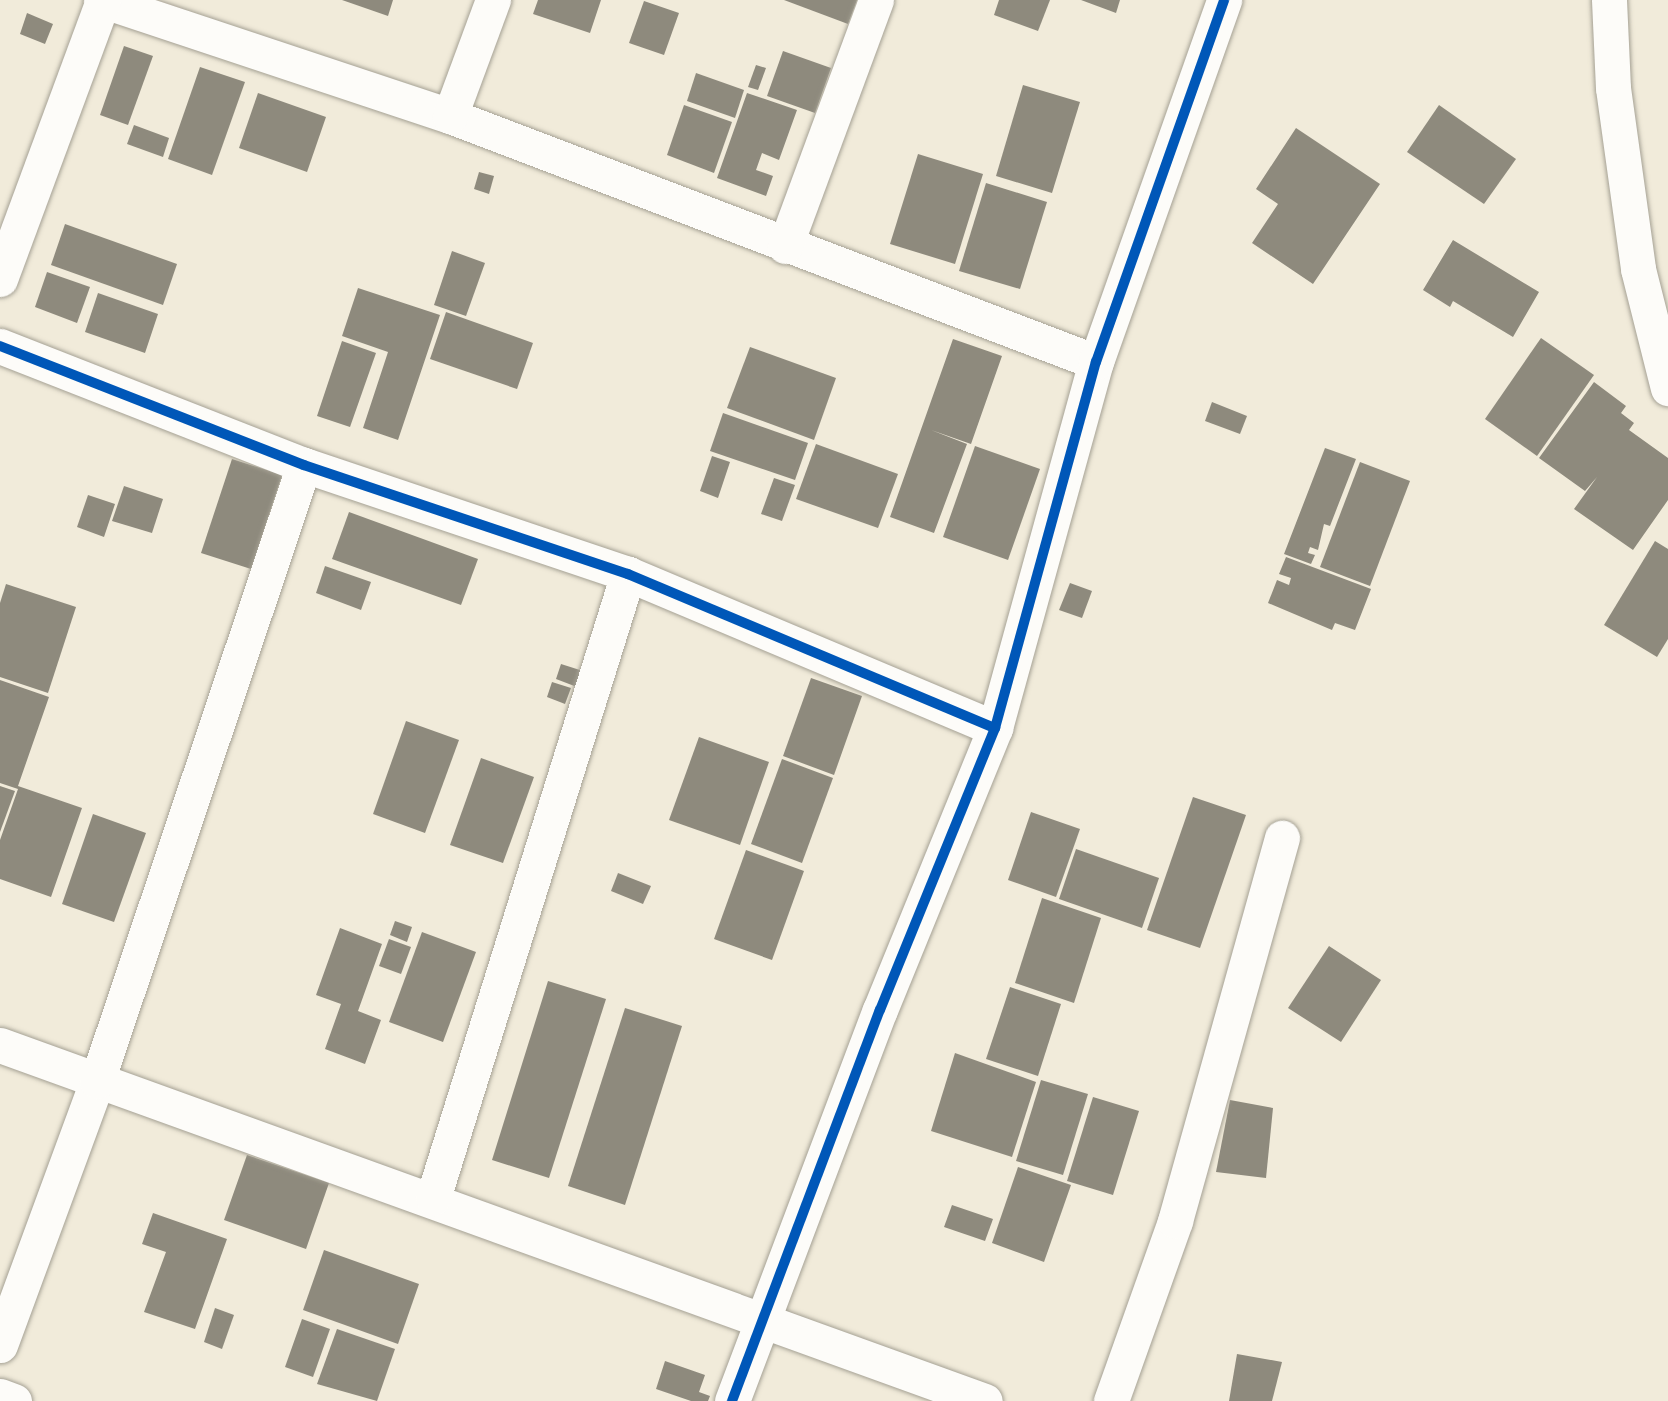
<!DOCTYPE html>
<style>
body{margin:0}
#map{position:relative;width:1668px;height:1401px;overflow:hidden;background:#f1ebda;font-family:"Noto Sans",sans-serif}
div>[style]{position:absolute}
.building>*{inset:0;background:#8e8a7d}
.roads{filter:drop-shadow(0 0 2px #a5a194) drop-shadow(0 0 2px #a5a194)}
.minor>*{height:35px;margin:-17.5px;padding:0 17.5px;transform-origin:17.5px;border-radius:17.5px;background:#fdfcf9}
.cycleway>*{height:10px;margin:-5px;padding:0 5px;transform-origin:5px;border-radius:5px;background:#0057b8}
span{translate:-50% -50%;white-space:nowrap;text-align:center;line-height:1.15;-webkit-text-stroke:7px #faefd1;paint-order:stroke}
</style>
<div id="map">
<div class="building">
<div style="clip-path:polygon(342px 0,393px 0,388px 16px)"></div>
<div style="clip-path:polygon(538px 0,601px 0,590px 33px,533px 14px)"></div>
<div style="clip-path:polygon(784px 0,857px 0,848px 24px)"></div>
<div style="clip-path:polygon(999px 0,1050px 0,1038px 31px,994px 15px)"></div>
<div style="clip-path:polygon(1081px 0,1120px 0,1116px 13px)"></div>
<div style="clip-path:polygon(644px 1px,679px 13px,664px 55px,629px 43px)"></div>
<div style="clip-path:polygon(27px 13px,53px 24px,45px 44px,20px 34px)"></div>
<div style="clip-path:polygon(124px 46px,153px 56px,128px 125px,100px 115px)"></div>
<div style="clip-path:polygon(783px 51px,831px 68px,815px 113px,767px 96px)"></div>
<div style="clip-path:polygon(756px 65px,766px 68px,758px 90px,748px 87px)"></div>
<div style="clip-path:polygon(200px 67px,245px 82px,212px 175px,168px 159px)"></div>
<div style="clip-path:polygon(696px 73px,744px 90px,735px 118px,687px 101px)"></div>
<div style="clip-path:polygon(1023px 85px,1080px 102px,1052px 193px,996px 176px)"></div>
<div style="clip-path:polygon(258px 93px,326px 117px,307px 172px,239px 148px)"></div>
<div style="clip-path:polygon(747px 93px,797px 110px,779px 160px,762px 153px,756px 170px,773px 176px,766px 196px,717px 178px)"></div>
<div style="clip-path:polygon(684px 105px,732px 122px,714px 173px,667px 155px)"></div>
<div style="clip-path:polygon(1439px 105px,1516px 159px,1484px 204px,1407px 152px)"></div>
<div style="clip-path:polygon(134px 125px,169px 138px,163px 157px,127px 144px)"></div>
<div style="clip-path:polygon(1296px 128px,1380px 184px,1313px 284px,1252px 243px,1278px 204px,1256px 189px)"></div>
<div style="clip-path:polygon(918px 154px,983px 174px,955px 264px,890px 244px)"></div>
<div style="clip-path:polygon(479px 172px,494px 176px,489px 194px,474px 189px)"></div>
<div style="clip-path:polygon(986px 183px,1047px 202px,1020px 289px,959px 271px)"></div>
<div style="clip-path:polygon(65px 224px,177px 264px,163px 305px,51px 265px)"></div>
<div style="clip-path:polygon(1453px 240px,1539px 292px,1513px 337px,1453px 301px,1450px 307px,1423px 290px)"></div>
<div style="clip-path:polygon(452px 251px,485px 263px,466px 316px,434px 305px)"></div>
<div style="clip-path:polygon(47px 272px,90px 287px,77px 323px,35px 307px)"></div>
<div style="clip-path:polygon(358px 288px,440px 315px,398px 440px,363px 428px,388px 352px,342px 336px)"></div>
<div style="clip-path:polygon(98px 293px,158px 314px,145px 353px,85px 332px)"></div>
<div style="clip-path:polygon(446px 312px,533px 343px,517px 389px,430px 359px)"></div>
<div style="clip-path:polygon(1541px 338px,1594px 375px,1537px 456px,1485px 419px)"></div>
<div style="clip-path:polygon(953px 339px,1002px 356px,971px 444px,931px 430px,967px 444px,934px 533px,890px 517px)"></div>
<div style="clip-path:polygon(342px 341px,376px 353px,350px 427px,317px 416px)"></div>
<div style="clip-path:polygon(750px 347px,836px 378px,814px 440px,727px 408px)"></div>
<div style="clip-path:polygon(1594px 382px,1626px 406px,1621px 413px,1634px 423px,1629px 430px,1668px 458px,1668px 500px,1633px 550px,1574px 509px,1597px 477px,1585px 491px,1539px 458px)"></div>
<div style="clip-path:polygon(1212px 402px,1247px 416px,1240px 434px,1205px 421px)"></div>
<div style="clip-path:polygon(723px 413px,808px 443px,795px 480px,710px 451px)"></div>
<div style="clip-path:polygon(816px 444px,898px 474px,878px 528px,796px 499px)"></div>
<div style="clip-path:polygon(975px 446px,1040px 469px,1008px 560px,943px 537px)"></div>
<div style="clip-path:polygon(1325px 448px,1356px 459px,1330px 526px,1324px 524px,1318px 550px,1310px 547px,1308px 553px,1315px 555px,1311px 564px,1284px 554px)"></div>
<div style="clip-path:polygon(712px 456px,730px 462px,718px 498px,700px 491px)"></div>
<div style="clip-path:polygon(232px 459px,282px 475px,251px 569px,201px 553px)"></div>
<div style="clip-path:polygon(1360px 462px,1410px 481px,1370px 586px,1320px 567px)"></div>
<div style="clip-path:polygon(774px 478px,795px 485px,782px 521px,761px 514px)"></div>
<div style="clip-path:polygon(124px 486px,163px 499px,152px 533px,112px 521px)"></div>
<div style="clip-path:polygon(88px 495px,115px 504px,104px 537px,77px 527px)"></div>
<div style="clip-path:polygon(349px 512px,478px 559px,461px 605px,332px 559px)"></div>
<div style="clip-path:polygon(1655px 541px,1668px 549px,1668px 639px,1657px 657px,1604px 625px)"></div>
<div style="clip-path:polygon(1286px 557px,1371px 589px,1355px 630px,1335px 623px,1332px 630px,1268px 603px,1277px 580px,1289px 585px,1291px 578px,1279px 574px)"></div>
<div style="clip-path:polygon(325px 566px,371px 582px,361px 610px,316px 593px)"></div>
<div style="clip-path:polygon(1070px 583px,1092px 591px,1082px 618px,1059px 610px)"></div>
<div style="clip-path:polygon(6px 584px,76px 607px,48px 693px,0 677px,0 603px)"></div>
<div style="clip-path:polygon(561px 664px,583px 671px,577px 687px,556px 679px)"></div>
<div style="clip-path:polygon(811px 678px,862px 696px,834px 775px,783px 756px)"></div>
<div style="clip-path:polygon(0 680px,49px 697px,18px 786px,82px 808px,51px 897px,0 879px,0 840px,18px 789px,0 783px)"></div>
<div style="clip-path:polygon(552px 682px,571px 688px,565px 704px,547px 697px)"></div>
<div style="clip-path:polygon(406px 721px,459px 740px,425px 833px,373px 814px)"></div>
<div style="clip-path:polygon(699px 737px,769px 762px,740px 845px,669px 820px)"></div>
<div style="clip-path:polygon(481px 758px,534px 777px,503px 863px,450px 845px)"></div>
<div style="clip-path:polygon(782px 759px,833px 778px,802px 863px,751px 844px)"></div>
<div style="clip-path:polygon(0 786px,15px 791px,0 832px)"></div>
<div style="clip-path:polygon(1193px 797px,1246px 815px,1200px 948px,1147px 930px)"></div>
<div style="clip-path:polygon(1031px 812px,1080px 829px,1056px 897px,1008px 880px)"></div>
<div style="clip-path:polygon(93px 814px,146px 833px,114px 922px,62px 904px)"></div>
<div style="clip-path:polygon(1076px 849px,1159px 878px,1142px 928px,1059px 899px)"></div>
<div style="clip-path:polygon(746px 850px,804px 871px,772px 960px,714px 939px)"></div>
<div style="clip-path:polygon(618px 873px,651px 886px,643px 904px,611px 891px)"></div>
<div style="clip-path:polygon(1042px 898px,1101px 918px,1074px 1003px,1015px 983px)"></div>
<div style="clip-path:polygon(395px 921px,412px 927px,407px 942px,390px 935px)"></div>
<div style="clip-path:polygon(340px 928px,382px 944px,358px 1011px,381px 1020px,365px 1064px,325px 1049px,341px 1004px,316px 995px)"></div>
<div style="clip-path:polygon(422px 932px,476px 952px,443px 1042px,389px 1022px)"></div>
<div style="clip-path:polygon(389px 939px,411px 947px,401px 974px,379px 966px)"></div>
<div style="clip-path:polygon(1329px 946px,1381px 980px,1341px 1042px,1288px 1008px)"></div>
<div style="clip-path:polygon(548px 981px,606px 999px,549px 1178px,492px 1160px)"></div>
<div style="clip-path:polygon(1010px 987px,1061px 1004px,1038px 1076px,986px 1059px)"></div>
<div style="clip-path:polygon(625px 1008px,682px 1026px,625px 1205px,568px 1186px)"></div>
<div style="clip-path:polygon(955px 1053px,1036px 1082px,1012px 1157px,931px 1131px)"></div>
<div style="clip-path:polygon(1041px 1080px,1088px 1094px,1063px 1175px,1016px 1161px)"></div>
<div style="clip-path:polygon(1093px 1097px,1139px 1111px,1113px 1195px,1067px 1181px)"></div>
<div style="clip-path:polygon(1230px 1100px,1273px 1108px,1266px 1178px,1216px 1172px)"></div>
<div style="clip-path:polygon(247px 1155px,329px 1183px,306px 1249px,224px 1220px)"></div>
<div style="clip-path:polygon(1018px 1167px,1071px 1185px,1044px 1262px,992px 1243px)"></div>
<div style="clip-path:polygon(952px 1205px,993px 1219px,985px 1241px,944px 1227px)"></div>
<div style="clip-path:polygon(153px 1213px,227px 1239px,195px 1329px,144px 1312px,166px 1252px,142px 1244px)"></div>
<div style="clip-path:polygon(324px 1250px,419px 1284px,398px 1344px,303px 1310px)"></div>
<div style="clip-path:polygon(215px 1308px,234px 1315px,222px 1349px,204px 1342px)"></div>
<div style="clip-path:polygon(302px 1319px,330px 1329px,313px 1377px,285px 1367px)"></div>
<div style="clip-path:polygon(337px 1329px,395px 1349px,377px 1401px,317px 1384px)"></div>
<div style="clip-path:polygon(1237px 1354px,1282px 1362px,1272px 1401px,1229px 1401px)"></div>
<div style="clip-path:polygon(665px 1361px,705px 1375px,699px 1392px,710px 1396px,708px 1401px,691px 1401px,656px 1389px)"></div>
</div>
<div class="roads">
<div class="minor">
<div style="left:101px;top:0;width:368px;rotate:18.4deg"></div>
<div style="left:450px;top:116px;width:691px;rotate:20.85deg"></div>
<div style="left:1609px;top:0;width:88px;rotate:87.4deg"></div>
<div style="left:1613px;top:88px;width:183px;rotate:82.1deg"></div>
<div style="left:1638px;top:269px;width:123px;rotate:75.9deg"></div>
<div style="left:450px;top:116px;width:124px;rotate:-69.7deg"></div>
<div style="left:785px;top:246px;width:262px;rotate:-69.7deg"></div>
<div style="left:0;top:279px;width:297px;rotate:-69.7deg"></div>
<div style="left:0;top:346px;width:326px;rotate:21.4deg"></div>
<div style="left:304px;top:465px;width:342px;rotate:18.6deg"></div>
<div style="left:628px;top:574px;width:398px;rotate:22.8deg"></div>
<div style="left:0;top:1045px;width:1047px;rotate:19.87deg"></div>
<div style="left:433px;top:1198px;width:654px;rotate:-72.65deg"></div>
<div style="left:0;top:1345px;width:281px;rotate:-69.8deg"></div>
<div style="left:97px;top:1081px;width:650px;rotate:-71.43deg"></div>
<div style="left:0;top:1396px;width:15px;rotate:20deg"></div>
<div style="left:732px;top:1401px;width:418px;rotate:-69.3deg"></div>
<div style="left:880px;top:1010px;width:305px;rotate:-67.8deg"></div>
<div style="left:995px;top:728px;width:380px;rotate:-74.6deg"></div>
<div style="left:1096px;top:362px;width:384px;rotate:-70.5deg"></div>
<div style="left:1111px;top:1401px;width:191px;rotate:-70.4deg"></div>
<div style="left:1175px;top:1221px;width:398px;rotate:-74.4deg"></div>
</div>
</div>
<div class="cycleway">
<div style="left:0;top:346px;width:326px;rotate:21.4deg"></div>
<div style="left:304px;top:465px;width:342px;rotate:18.6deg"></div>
<div style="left:628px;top:574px;width:398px;rotate:22.8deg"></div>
<div style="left:732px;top:1401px;width:418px;rotate:-69.3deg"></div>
<div style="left:880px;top:1010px;width:305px;rotate:-67.8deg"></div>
<div style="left:995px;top:728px;width:380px;rotate:-74.6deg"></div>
<div style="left:1096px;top:362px;width:384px;rotate:-70.5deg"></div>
</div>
</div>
